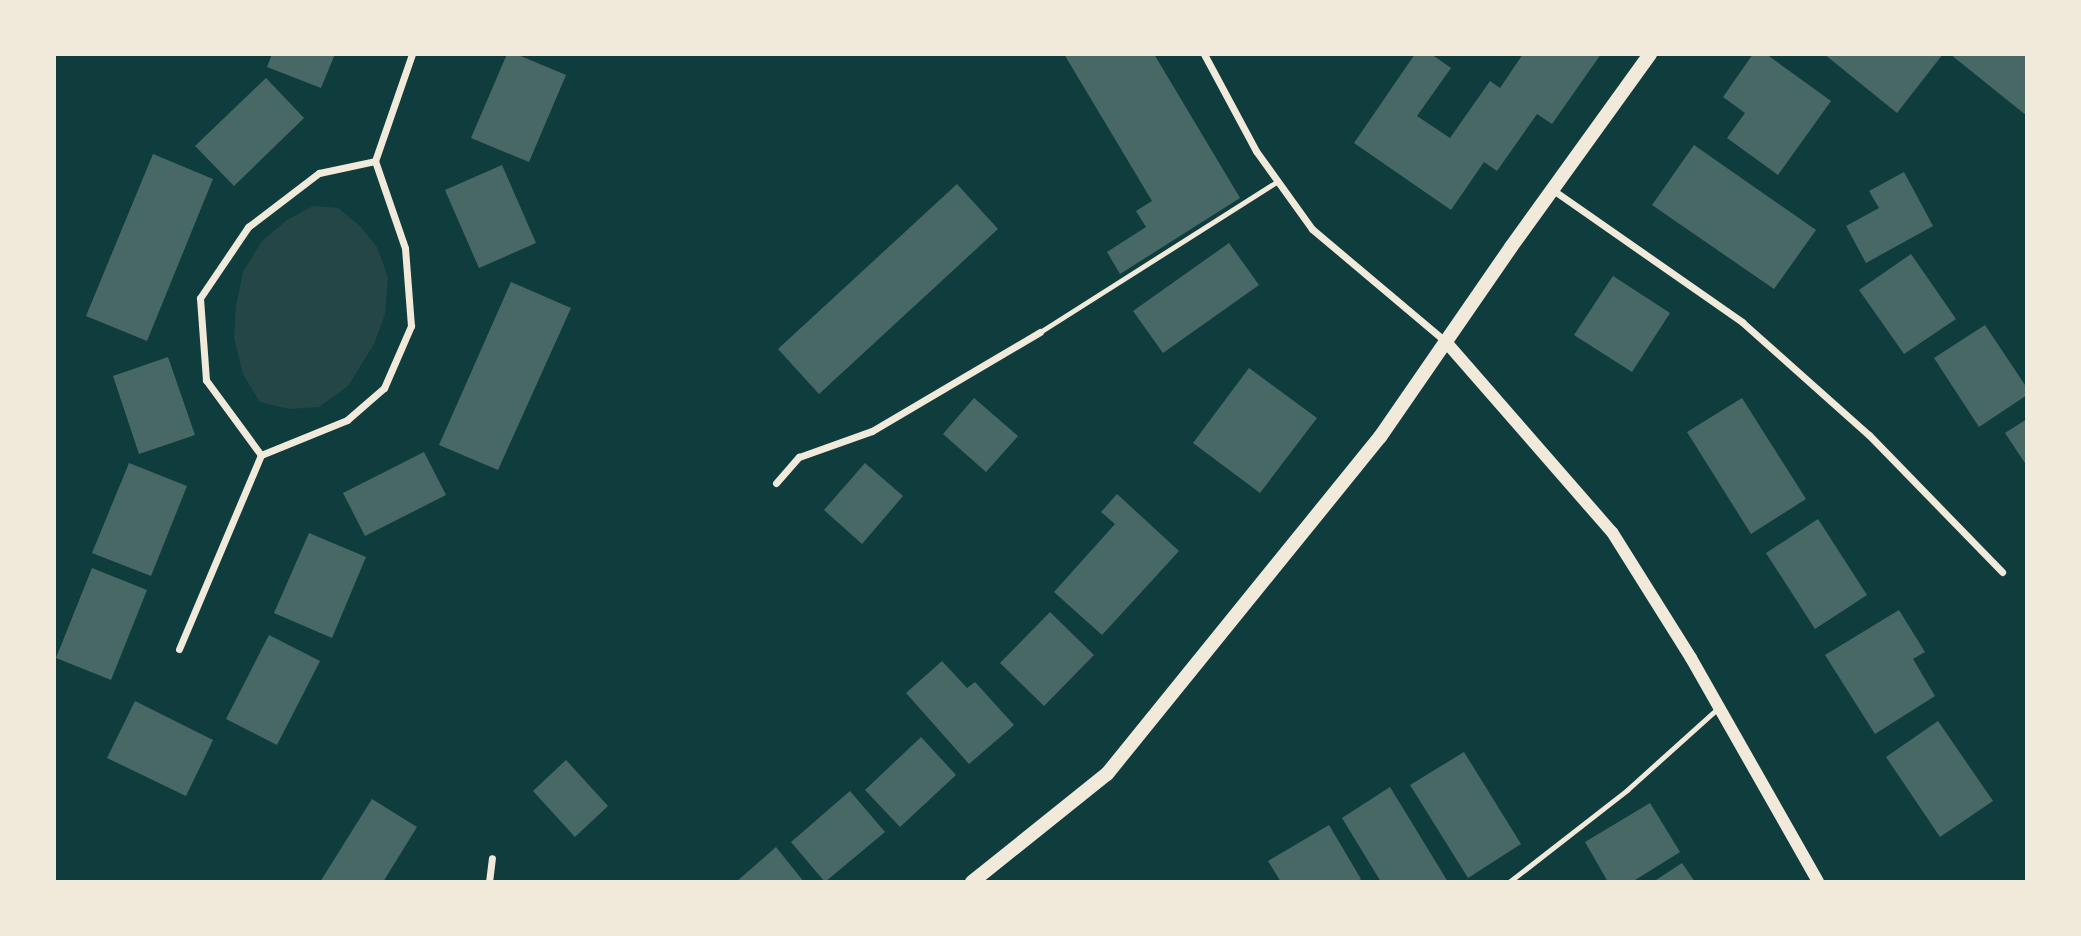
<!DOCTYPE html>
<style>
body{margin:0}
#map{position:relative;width:2081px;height:936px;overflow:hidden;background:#0f3d3e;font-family:"Archivo Narrow",sans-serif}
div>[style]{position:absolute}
.green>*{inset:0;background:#244646}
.building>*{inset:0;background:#486865}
.service>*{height:5px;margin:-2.5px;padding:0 2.5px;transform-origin:2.5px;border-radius:2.5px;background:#f1e9da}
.minor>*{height:7px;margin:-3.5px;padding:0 3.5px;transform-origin:3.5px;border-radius:3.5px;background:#f1e9da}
.tertiary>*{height:12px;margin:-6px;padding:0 6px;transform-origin:6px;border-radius:6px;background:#f1e9da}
.secondary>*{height:14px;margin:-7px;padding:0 7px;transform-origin:7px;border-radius:7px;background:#f1e9da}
span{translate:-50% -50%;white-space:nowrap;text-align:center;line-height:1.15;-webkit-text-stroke:7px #f1e9da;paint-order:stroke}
.frame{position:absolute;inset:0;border:56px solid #f1e9da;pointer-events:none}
</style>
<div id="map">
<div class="green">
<div style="clip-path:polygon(313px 206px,338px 208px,360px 226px,377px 247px,388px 277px,385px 314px,374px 344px,348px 386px,319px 407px,289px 409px,260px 402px,243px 374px,234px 338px,236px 306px,243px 272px,262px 241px,287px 220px)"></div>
</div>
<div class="building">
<div style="clip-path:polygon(272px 54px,335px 54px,321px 88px,267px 67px)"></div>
<div style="clip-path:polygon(507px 54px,516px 54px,566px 75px,529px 162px,471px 138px)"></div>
<div style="clip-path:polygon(1064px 54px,1154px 54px,1240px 198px,1120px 274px,1107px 252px,1146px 227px,1136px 211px,1152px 201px)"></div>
<div style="clip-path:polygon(1415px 54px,1431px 54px,1451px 68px,1417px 116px,1450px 138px,1490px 81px,1500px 88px,1523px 54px,1601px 54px,1552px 124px,1537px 114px,1497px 171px,1484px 162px,1451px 210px,1354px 143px)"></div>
<div style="clip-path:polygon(1753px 54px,1766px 54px,1831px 101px,1778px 175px,1727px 138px,1745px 113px,1723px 97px)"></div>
<div style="clip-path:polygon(1824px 54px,1943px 54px,1897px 113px)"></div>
<div style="clip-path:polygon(1950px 54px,2027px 54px,2027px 116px)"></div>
<div style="clip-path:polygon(266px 78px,304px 118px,234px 186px,195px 146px)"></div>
<div style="clip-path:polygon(1694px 145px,1816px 230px,1774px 289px,1652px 205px)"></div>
<div style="clip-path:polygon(153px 154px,213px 179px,147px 341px,86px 316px)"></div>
<div style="clip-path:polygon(502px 165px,536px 243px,479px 268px,445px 190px)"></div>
<div style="clip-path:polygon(1904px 172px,1933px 226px,1866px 263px,1846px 226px,1879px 208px,1869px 191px)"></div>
<div style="clip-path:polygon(957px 184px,998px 229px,819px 394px,778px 349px)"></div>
<div style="clip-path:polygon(1229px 243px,1259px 285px,1163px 353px,1133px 311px)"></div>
<div style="clip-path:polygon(1911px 254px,1956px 319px,1904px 354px,1859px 290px)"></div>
<div style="clip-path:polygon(1613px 276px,1670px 313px,1632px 372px,1574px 335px)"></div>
<div style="clip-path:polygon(511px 282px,571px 308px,498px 470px,439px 445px)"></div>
<div style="clip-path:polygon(1985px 325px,2027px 388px,2027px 395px,1979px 427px,1934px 358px)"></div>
<div style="clip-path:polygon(168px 357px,195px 435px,139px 454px,113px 376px)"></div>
<div style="clip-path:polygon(1249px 368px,1317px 418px,1260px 493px,1193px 443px)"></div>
<div style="clip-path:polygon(974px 398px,1018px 436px,986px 472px,943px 434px)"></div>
<div style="clip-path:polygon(1742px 398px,1806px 499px,1751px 534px,1687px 432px)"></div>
<div style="clip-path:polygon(2027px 419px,2027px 466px,2005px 433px)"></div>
<div style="clip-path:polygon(424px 452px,446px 495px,365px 536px,343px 493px)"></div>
<div style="clip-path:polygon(129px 463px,187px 486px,151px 576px,92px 553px)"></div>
<div style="clip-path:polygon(865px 463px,903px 496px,862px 544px,824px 510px)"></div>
<div style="clip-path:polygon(1117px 494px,1179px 551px,1102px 635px,1054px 592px,1115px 524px,1101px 512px)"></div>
<div style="clip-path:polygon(1818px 519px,1867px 595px,1815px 629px,1766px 553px)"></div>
<div style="clip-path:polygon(309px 533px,366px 557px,332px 638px,274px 613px)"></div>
<div style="clip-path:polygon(92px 568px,147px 590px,111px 680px,56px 658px)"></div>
<div style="clip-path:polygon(1899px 610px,1925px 652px,1913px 659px,1935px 696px,1875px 734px,1825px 655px)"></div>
<div style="clip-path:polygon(1050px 612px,1094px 655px,1044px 706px,1000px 663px)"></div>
<div style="clip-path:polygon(269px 635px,320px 661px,277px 745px,226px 719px)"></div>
<div style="clip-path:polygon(942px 661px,967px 688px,975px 682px,1014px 725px,969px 764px,906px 693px)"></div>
<div style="clip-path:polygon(135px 701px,213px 740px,186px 796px,107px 758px)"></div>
<div style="clip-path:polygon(1938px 721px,1993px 801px,1940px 837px,1886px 757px)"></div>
<div style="clip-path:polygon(921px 737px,956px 775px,900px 827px,865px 790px)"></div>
<div style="clip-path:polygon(1464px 752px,1521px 844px,1468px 878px,1410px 785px)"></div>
<div style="clip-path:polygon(566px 760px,608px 806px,575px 837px,533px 791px)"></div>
<div style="clip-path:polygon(1390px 787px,1448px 882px,1381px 882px,1342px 818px)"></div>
<div style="clip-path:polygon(850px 791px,885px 832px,825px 882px,791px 842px)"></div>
<div style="clip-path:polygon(372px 799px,417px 827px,383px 882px,320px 882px)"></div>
<div style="clip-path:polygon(1650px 803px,1680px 852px,1632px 882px,1608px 882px,1585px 842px)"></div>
<div style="clip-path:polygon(1329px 825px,1361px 879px,1355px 882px,1281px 882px,1268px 861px)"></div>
<div style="clip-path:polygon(776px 847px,804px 882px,736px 882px)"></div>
<div style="clip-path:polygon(1682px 863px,1695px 882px,1653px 882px)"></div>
</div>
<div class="service">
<div style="left:1040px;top:332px;width:282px;rotate:-32.4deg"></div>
<div style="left:1509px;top:882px;width:150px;rotate:-37.9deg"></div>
<div style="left:1627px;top:790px;width:121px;rotate:-42deg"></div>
</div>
<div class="minor">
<div style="left:1204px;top:54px;width:110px;rotate:61.8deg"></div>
<div style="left:1256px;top:151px;width:96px;rotate:54.3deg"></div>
<div style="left:1312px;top:229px;width:175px;rotate:40.1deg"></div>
<div style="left:1553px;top:190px;width:231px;rotate:34.9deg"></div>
<div style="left:1742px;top:322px;width:170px;rotate:41.7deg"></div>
<div style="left:1869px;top:435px;width:191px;rotate:45.8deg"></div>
<div style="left:261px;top:455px;width:93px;rotate:-126.3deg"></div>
<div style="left:206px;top:380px;width:82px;rotate:-94.2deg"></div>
<div style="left:200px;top:298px;width:86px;rotate:-55.9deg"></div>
<div style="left:248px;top:227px;width:89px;rotate:-37.3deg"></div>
<div style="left:319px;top:173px;width:57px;rotate:-12.1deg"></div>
<div style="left:776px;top:483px;width:35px;rotate:-49deg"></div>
<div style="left:799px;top:457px;width:77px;rotate:-19.6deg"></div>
<div style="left:872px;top:431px;width:195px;rotate:-30.5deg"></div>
<div style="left:179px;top:649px;width:211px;rotate:-67.1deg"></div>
<div style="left:261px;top:455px;width:93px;rotate:-22.1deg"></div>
<div style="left:347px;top:420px;width:49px;rotate:-40.9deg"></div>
<div style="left:384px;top:388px;width:68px;rotate:-66.5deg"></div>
<div style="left:411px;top:326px;width:78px;rotate:-94.4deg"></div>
<div style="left:405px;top:248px;width:92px;rotate:-109deg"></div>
<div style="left:375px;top:161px;width:113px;rotate:-70.9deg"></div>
<div style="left:489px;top:882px;width:24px;rotate:-83deg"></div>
</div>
<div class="tertiary">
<div style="left:1446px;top:342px;width:252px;rotate:48.9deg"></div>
<div style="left:1612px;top:532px;width:149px;rotate:57.9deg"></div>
<div style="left:1691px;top:658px;width:257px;rotate:60.4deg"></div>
</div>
<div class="secondary">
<div style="left:972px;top:882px;width:173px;rotate:-38.7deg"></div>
<div style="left:1107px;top:774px;width:434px;rotate:-51deg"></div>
<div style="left:1380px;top:437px;width:231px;rotate:-55.4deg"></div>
<div style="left:1511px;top:247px;width:238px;rotate:-54.2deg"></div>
</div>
<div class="frame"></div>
</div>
